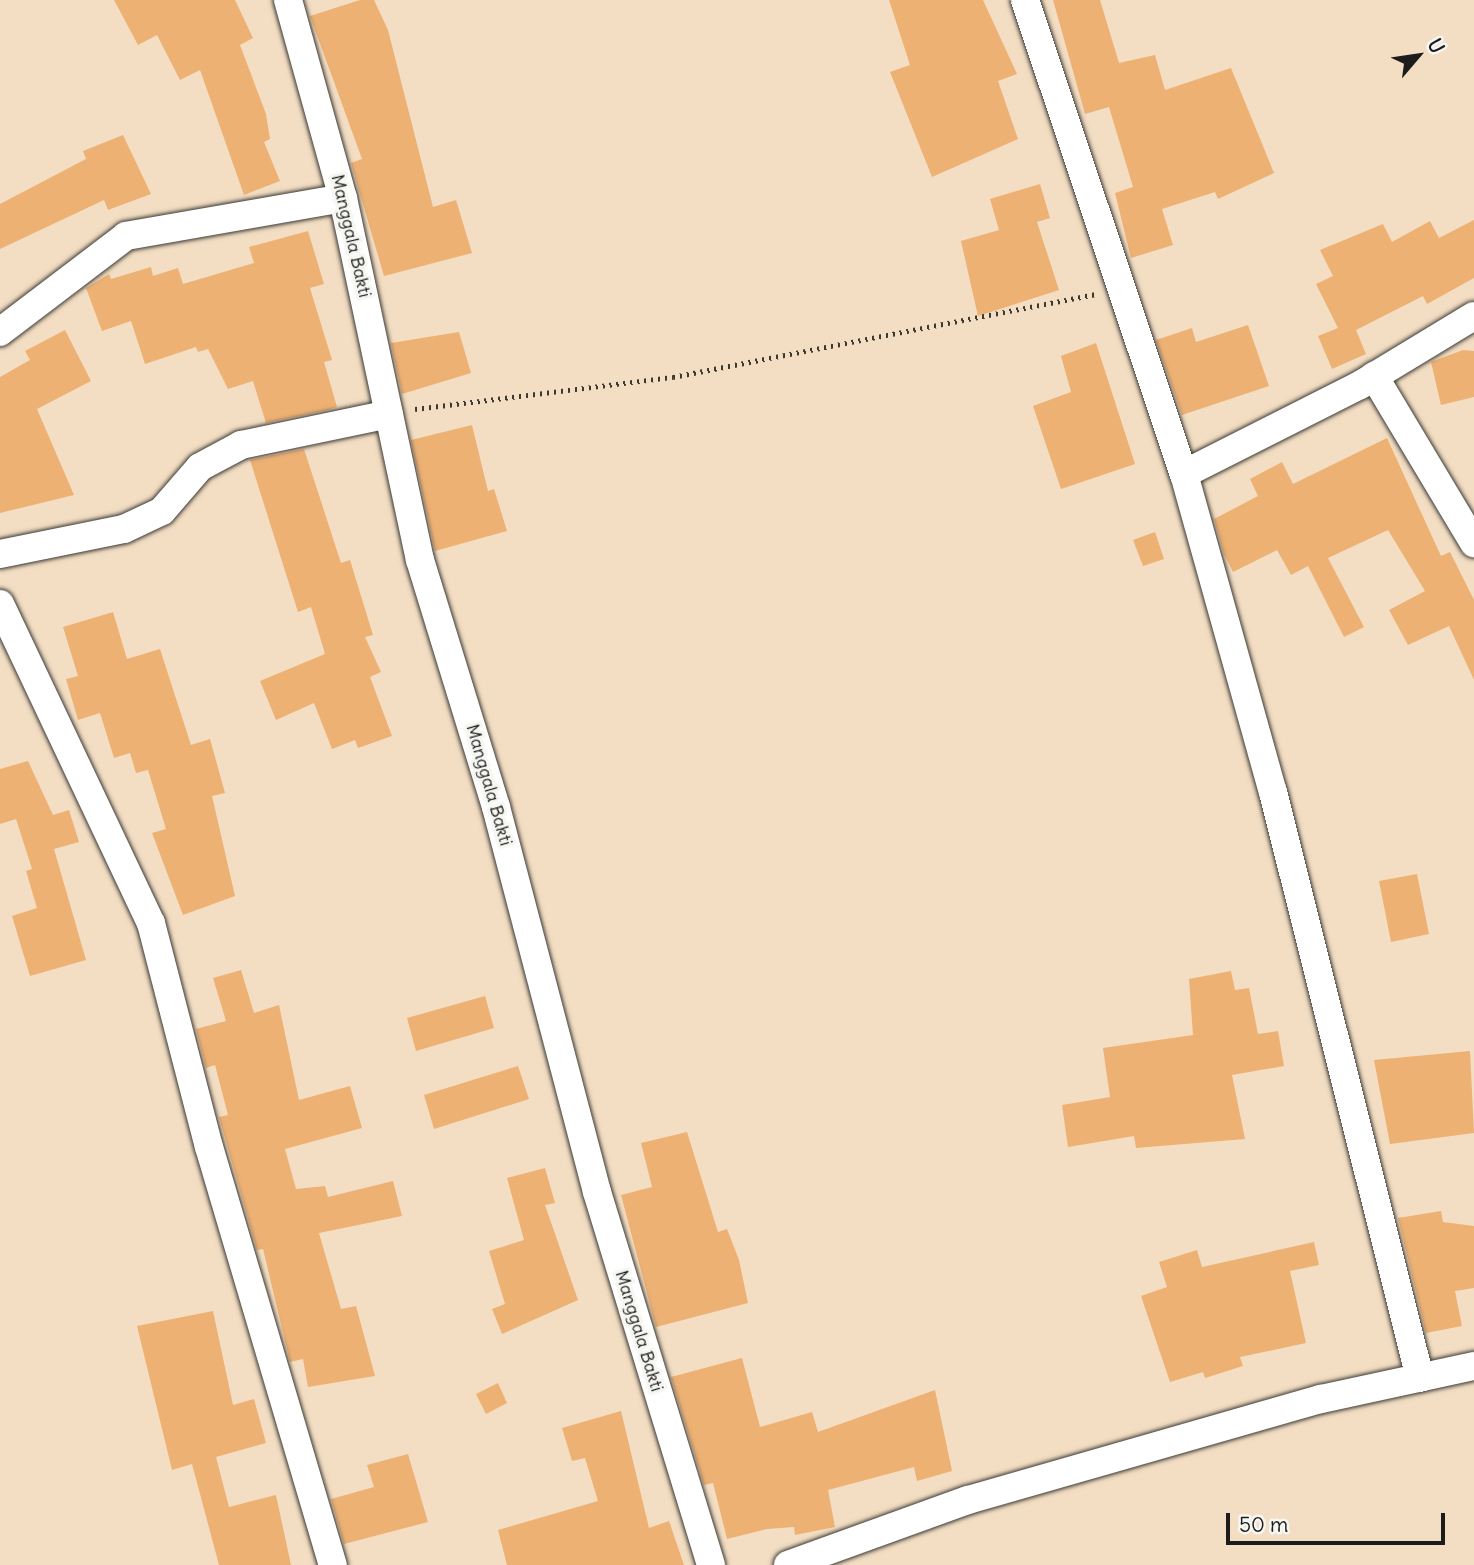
<!DOCTYPE html>
<style>
body{margin:0}
#map{position:relative;width:1474px;height:1565px;overflow:hidden;background:#f3dec3;font-family:Delius,sans-serif}
div>[style]{position:absolute}
.building>*{inset:0;background:#edb174}
.path>*{height:4.5px;margin-top:-2.25px;transform-origin:0;background:repeating-linear-gradient(90deg,#3c3935 0 2px,transparent 0 7px)}
.roads{filter:drop-shadow(0 0 2px #3c3935) drop-shadow(0 0 2px #3c3935)}
.minor>*{height:28px;margin:-14px;padding:0 14px;transform-origin:14px;border-radius:14px;background:#fff}
span{translate:-50% -50%;white-space:nowrap;text-align:center;line-height:1.15;-webkit-text-stroke:7px #f6f6f2;paint-order:stroke}
.street-label{font-size:18px;color:#1c1c1c}
.north{position:absolute;left:1383px;top:21px;width:70px;height:70px;-webkit-text-stroke:5px #f6f6f2;paint-order:stroke;rotate:61deg;font-size:19px;font-weight:700;line-height:28px;text-align:center;color:#1c1c1c}
.north::after{content:'';display:block;margin:auto;width:24px;height:32px;background:#1c1c1c;clip-path:polygon(50% 0,100% 100%,50% 72%,0 100%)}
.scale{position:absolute;left:1226px;top:1513px;width:219px;height:32px;box-sizing:border-box;border:4px solid #1c1c1c;border-top:0;padding-left:9px;font-size:21px;line-height:24px;white-space:nowrap;color:#1c1c1c;-webkit-text-stroke:5px #f6f6f2;paint-order:stroke}
</style>
<div id="map">
<div class="building">
<div style="clip-path:polygon(114px 0,235px 0,253px 38px,240px 45px,266px 114px,270px 139px,264px 142px,280px 181px,244px 195px,200px 70px,180px 80px,157px 35px,138px 45px)"></div>
<div style="clip-path:polygon(360px 0,374px 0,388px 30px,433px 207px,456px 200px,472px 253px,384px 276px,351px 163px,362px 159px,310px 16px)"></div>
<div style="clip-path:polygon(889px 0,983px 0,1017px 74px,998px 81px,1018px 139px,932px 177px,890px 72px,910px 65px)"></div>
<div style="clip-path:polygon(1053px 0,1100px 0,1119px 63px,1155px 55px,1165px 90px,1231px 68px,1274px 173px,1218px 199px,1215px 192px,1162px 209px,1173px 245px,1131px 258px,1115px 193px,1133px 187px,1109px 107px,1085px 114px)"></div>
<div style="clip-path:polygon(123px 135px,151px 194px,108px 210px,104px 200px,0 249px,0 204px,86px 159px,83px 151px)"></div>
<div style="clip-path:polygon(1040px 184px,1050px 218px,1037px 222px,1059px 290px,978px 316px,961px 241px,999px 230px,990px 199px)"></div>
<div style="clip-path:polygon(1474px 220px,1474px 278px,1427px 304px,1423px 296px,1356px 330px,1366px 354px,1332px 369px,1318px 336px,1338px 328px,1316px 284px,1333px 276px,1320px 250px,1383px 224px,1392px 242px,1430px 221px,1439px 238px)"></div>
<div style="clip-path:polygon(308px 231px,324px 284px,310px 288px,332px 360px,324px 362px,337px 407px,328px 410px,266px 423px,253px 381px,228px 389px,208px 349px,198px 352px,196px 347px,145px 364px,131px 321px,102px 331px,86px 288px,109px 274px,111px 279px,151px 267px,153px 276px,178px 268px,183px 284px,254px 263px,249px 247px)"></div>
<div style="clip-path:polygon(1248px 325px,1269px 386px,1182px 415px,1156px 340px,1192px 328px,1196px 342px)"></div>
<div style="clip-path:polygon(65px 330px,91px 381px,37px 409px,74px 495px,0 513px,0 377px,30px 360px,25px 351px)"></div>
<div style="clip-path:polygon(459px 332px,471px 373px,402px 394px,391px 343px)"></div>
<div style="clip-path:polygon(1096px 343px,1135px 464px,1061px 489px,1033px 406px,1071px 392px,1061px 356px)"></div>
<div style="clip-path:polygon(1463px 350px,1474px 351px,1474px 397px,1441px 405px,1431px 362px)"></div>
<div style="clip-path:polygon(472px 425px,488px 491px,494px 489px,507px 531px,435px 551px,411px 440px)"></div>
<div style="clip-path:polygon(1387px 438px,1441px 556px,1450px 552px,1474px 600px,1474px 680px,1449px 626px,1408px 645px,1389px 610px,1425px 591px,1388px 530px,1328px 558px,1364px 627px,1344px 637px,1308px 566px,1291px 575px,1277px 550px,1233px 572px,1224px 554px,1214px 519px,1258px 496px,1250px 479px,1282px 462px,1293px 484px)"></div>
<div style="clip-path:polygon(304px 449px,341px 563px,350px 560px,373px 635px,365px 637px,381px 672px,370px 677px,392px 736px,358px 748px,355px 740px,332px 749px,314px 703px,276px 720px,260px 681px,325px 654px,311px 607px,298px 612px,250px 460px)"></div>
<div style="clip-path:polygon(1155px 532px,1164px 559px,1143px 566px,1133px 540px)"></div>
<div style="clip-path:polygon(113px 612px,127px 659px,160px 649px,191px 745px,210px 739px,225px 793px,212px 796px,235px 896px,183px 915px,152px 833px,166px 829px,148px 770px,136px 773px,130px 753px,114px 758px,100px 713px,78px 720px,66px 679px,78px 676px,63px 627px)"></div>
<div style="clip-path:polygon(28px 761px,53px 815px,69px 810px,79px 842px,54px 849px,86px 960px,30px 976px,12px 916px,37px 908px,26px 871px,32px 869px,16px 819px,0 824px,0 769px)"></div>
<div style="clip-path:polygon(1417px 874px,1429px 934px,1391px 942px,1379px 881px)"></div>
<div style="clip-path:polygon(241px 970px,254px 1013px,279px 1005px,299px 1100px,350px 1086px,362px 1128px,285px 1149px,296px 1189px,325px 1186px,328px 1197px,393px 1181px,402px 1216px,319px 1233px,341px 1309px,356px 1306px,375px 1376px,308px 1387px,303px 1359px,290px 1362px,263px 1249px,257px 1250px,219px 1117px,228px 1115px,215px 1065px,206px 1068px,196px 1029px,226px 1021px,213px 978px)"></div>
<div style="clip-path:polygon(1231px 971px,1235px 990px,1249px 988px,1258px 1034px,1278px 1031px,1284px 1066px,1232px 1075px,1245px 1139px,1136px 1148px,1134px 1136px,1068px 1147px,1062px 1105px,1110px 1097px,1103px 1048px,1193px 1035px,1189px 979px)"></div>
<div style="clip-path:polygon(485px 996px,494px 1028px,416px 1051px,407px 1018px)"></div>
<div style="clip-path:polygon(1470px 1051px,1474px 1133px,1390px 1144px,1374px 1060px)"></div>
<div style="clip-path:polygon(518px 1066px,529px 1099px,434px 1129px,424px 1095px)"></div>
<div style="clip-path:polygon(687px 1132px,718px 1232px,727px 1229px,739px 1260px,748px 1303px,656px 1327px,621px 1195px,652px 1187px,641px 1143px)"></div>
<div style="clip-path:polygon(545px 1168px,555px 1203px,545px 1205px,578px 1300px,502px 1334px,492px 1309px,505px 1304px,489px 1251px,524px 1240px,507px 1178px)"></div>
<div style="clip-path:polygon(1441px 1211px,1443px 1222px,1474px 1226px,1474px 1288px,1455px 1291px,1462px 1326px,1426px 1333px,1398px 1218px)"></div>
<div style="clip-path:polygon(1314px 1242px,1319px 1265px,1290px 1271px,1306px 1343px,1240px 1357px,1243px 1366px,1205px 1378px,1203px 1372px,1170px 1382px,1141px 1296px,1167px 1287px,1159px 1262px,1197px 1250px,1202px 1267px)"></div>
<div style="clip-path:polygon(213px 1311px,233px 1405px,254px 1399px,266px 1443px,216px 1457px,229px 1507px,276px 1495px,291px 1565px,219px 1565px,192px 1464px,172px 1470px,137px 1326px)"></div>
<div style="clip-path:polygon(742px 1358px,760px 1427px,812px 1412px,818px 1432px,935px 1390px,952px 1471px,917px 1481px,914px 1467px,828px 1490px,835px 1527px,795px 1535px,794px 1527px,767px 1529px,727px 1539px,713px 1483px,704px 1485px,671px 1377px)"></div>
<div style="clip-path:polygon(498px 1383px,507px 1403px,486px 1414px,476px 1394px)"></div>
<div style="clip-path:polygon(621px 1411px,649px 1528px,669px 1521px,684px 1565px,507px 1565px,498px 1530px,598px 1501px,585px 1458px,572px 1461px,562px 1428px)"></div>
<div style="clip-path:polygon(408px 1454px,428px 1522px,344px 1544px,331px 1499px,374px 1487px,367px 1465px)"></div>
</div>
<div class="path">
<div style="left:415px;top:409px;width:260px;rotate:-7.1deg"></div>
<div style="left:673px;top:377px;width:431px;rotate:-11.1deg"></div>
</div>
<div class="roads">
<div class="minor">
<div style="left:288px;top:0;width:205px;rotate:74.5deg"></div>
<div style="left:343px;top:198px;width:370px;rotate:78deg"></div>
<div style="left:420px;top:560px;width:258px;rotate:72.9deg"></div>
<div style="left:496px;top:807px;width:398px;rotate:75.3deg"></div>
<div style="left:597px;top:1192px;width:390px;rotate:73deg"></div>
<div style="left:1025px;top:0;width:500px;rotate:71.5deg"></div>
<div style="left:1184px;top:474px;width:330px;rotate:74.4deg"></div>
<div style="left:1273px;top:792px;width:604px;rotate:75.92deg"></div>
<div style="left:0;top:332px;width:158px;rotate:-37.3deg"></div>
<div style="left:126px;top:236px;width:220px;rotate:-9.9deg"></div>
<div style="left:1374px;top:376px;width:195px;rotate:59.1deg"></div>
<div style="left:1184px;top:474px;width:197px;rotate:-26.8deg"></div>
<div style="left:1360px;top:385px;width:133px;rotate:-31.2deg"></div>
<div style="left:0;top:554px;width:126px;rotate:-11.4deg"></div>
<div style="left:124px;top:529px;width:42px;rotate:-25.3deg"></div>
<div style="left:162px;top:511px;width:58px;rotate:-49.2deg"></div>
<div style="left:200px;top:467px;width:47px;rotate:-28.2deg"></div>
<div style="left:241px;top:445px;width:151px;rotate:-11.8deg"></div>
<div style="left:0;top:604px;width:353px;rotate:64.7deg"></div>
<div style="left:151px;top:923px;width:231px;rotate:75.5deg"></div>
<div style="left:209px;top:1147px;width:436px;rotate:73.5deg"></div>
<div style="left:788px;top:1565px;width:191px;rotate:-19.9deg"></div>
<div style="left:968px;top:1500px;width:367px;rotate:-16deg"></div>
<div style="left:1321px;top:1399px;width:157px;rotate:-12.2deg"></div>
</div>
</div>
<div class="street-label">
<span style="left:351px;top:236px;rotate:77deg">Manggala Bakti</span>
<span style="left:489px;top:785px;rotate:74deg">Manggala Bakti</span>
<span style="left:639px;top:1331px;rotate:73deg">Manggala Bakti</span>
</div>
<div class="north">U</div>
<div class="scale">50 m</div>
</div>
